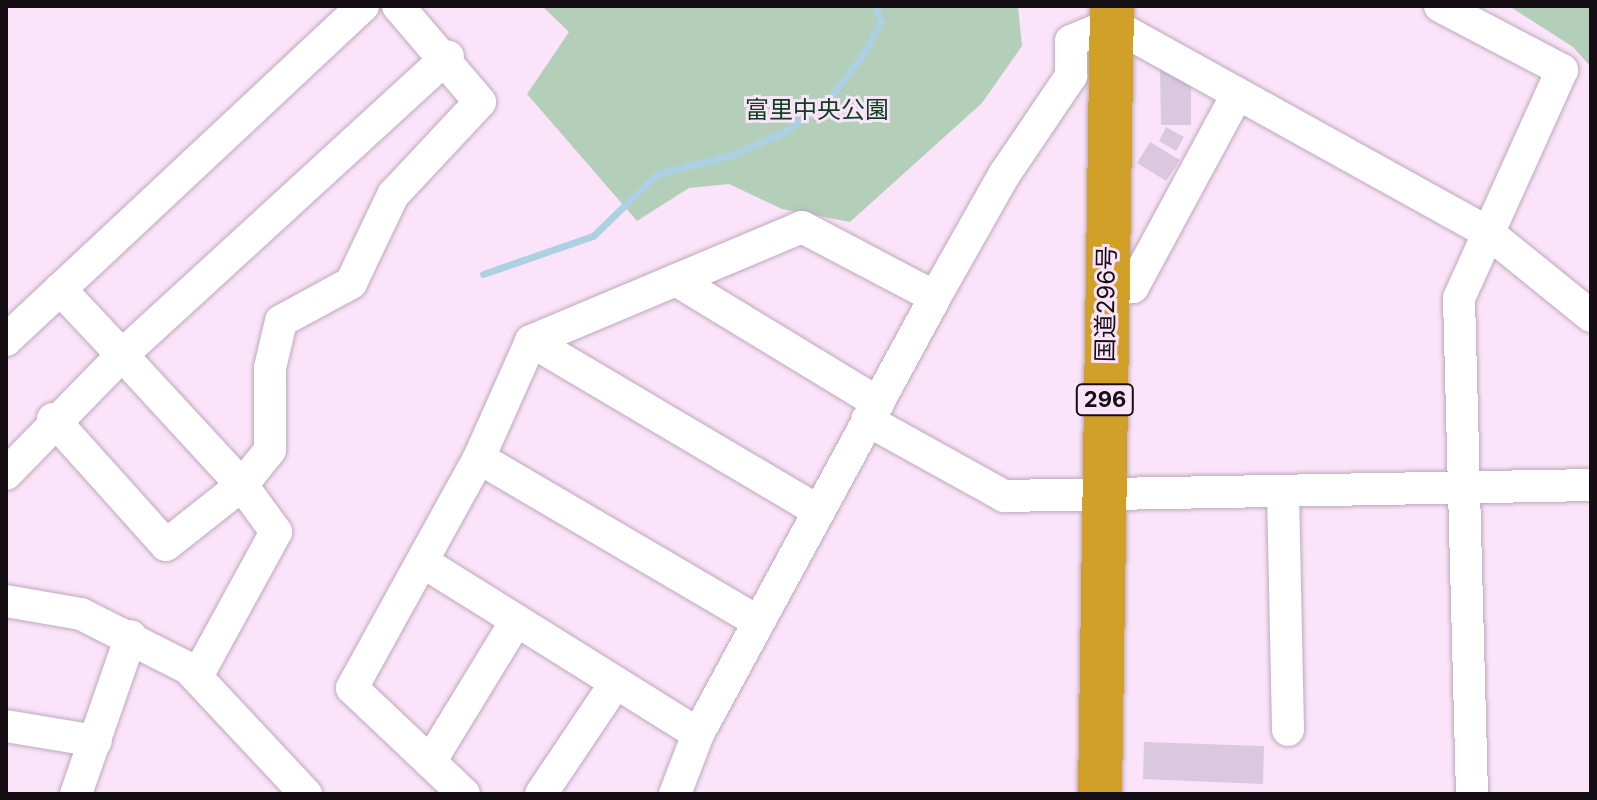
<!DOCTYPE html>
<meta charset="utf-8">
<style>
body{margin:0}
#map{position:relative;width:1597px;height:800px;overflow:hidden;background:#fbe4f9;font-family:Inter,"Noto Sans JP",sans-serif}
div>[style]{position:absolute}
.green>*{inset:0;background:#b3ceb9}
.stream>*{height:7px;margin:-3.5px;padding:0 3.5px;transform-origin:3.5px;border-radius:3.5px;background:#acd1e3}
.building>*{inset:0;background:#d9c8e0}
.roads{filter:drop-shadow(0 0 2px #bda8bc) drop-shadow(0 0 2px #bda8bc)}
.minor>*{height:32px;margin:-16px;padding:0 16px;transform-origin:16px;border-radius:16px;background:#fff}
.highway>*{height:44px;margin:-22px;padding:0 22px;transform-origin:22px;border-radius:22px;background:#d1a028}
span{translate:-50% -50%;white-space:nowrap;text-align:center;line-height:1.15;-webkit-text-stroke:6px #fbe4f9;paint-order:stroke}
.shield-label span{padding:2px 6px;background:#fbe4f9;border:2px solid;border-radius:6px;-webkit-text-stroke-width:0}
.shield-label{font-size:22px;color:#160e15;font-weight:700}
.park-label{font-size:24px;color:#0d4020}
.street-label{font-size:24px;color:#160e15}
.frame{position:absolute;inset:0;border:8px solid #160e15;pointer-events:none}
</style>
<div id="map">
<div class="green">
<div style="clip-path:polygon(542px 6px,1018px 6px,1022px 46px,982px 103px,850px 222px,782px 209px,729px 184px,689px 188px,637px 221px,527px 94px,569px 32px)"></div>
<div style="clip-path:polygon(1509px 6px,1591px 6px,1591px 67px,1573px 47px)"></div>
</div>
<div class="stream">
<div style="left:483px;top:274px;width:116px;rotate:-19.1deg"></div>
<div style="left:593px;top:236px;width:89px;rotate:-44.1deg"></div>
<div style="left:657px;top:174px;width:81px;rotate:-14.4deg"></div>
<div style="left:735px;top:154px;width:56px;rotate:-24.3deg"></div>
<div style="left:786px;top:131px;width:52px;rotate:-36.4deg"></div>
<div style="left:828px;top:100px;width:59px;rotate:-52.5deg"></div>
<div style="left:864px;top:53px;width:36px;rotate:-62deg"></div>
<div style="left:881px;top:21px;width:16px;rotate:-112deg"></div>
</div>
<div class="building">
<div style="clip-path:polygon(1160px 70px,1191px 70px,1191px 125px,1161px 125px)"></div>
<div style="clip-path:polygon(1166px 127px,1184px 137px,1176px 151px,1159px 141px)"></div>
<div style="clip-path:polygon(1150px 142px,1180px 160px,1166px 181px,1137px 163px)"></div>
<div style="clip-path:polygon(1144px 742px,1264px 746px,1263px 784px,1143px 779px)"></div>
</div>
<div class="roads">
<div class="minor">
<div style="left:1440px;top:6px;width:138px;rotate:27.7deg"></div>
<div style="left:1562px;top:70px;width:250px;rotate:114.3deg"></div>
<div style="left:1459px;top:298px;width:496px;rotate:88.5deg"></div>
<div style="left:676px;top:280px;width:237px;rotate:31.3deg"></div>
<div style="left:1106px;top:288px;width:27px;rotate:-2deg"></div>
<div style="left:1133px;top:287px;width:218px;rotate:-61.6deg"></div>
<div style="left:60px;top:289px;width:91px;rotate:46.8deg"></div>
<div style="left:122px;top:355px;width:442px;rotate:-42.5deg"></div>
<div style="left:6px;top:340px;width:489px;rotate:-43.1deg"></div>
<div style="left:531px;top:341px;width:334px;rotate:30.6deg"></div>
<div style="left:53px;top:419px;width:169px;rotate:48.1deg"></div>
<div style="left:166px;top:545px;width:97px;rotate:-38.3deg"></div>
<div style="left:242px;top:485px;width:58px;rotate:54.1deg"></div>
<div style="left:276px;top:532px;width:164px;rotate:118.7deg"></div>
<div style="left:867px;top:420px;width:157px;rotate:29deg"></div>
<div style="left:1004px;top:496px;width:587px;rotate:-1.07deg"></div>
<div style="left:479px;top:458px;width:324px;rotate:30.4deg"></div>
<div style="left:6px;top:474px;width:166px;rotate:-45.7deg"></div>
<div style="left:122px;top:355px;width:177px;rotate:47.3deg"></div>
<div style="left:242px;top:485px;width:45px;rotate:-51.3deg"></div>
<div style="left:270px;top:450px;width:82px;rotate:-90deg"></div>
<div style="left:270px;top:368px;width:48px;rotate:-76.8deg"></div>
<div style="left:281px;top:321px;width:80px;rotate:-28.5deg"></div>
<div style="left:351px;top:283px;width:98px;rotate:-64.5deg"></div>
<div style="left:393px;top:195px;width:127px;rotate:-46.9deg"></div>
<div style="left:480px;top:102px;width:126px;rotate:-130.5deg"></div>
<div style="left:1283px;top:491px;width:239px;rotate:88.8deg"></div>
<div style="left:423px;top:562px;width:324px;rotate:32deg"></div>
<div style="left:6px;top:601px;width:76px;rotate:9.8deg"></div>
<div style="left:81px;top:614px;width:120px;rotate:26.8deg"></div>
<div style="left:188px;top:668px;width:173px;rotate:46.9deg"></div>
<div style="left:6px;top:726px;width:91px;rotate:9.5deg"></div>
<div style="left:430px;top:762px;width:165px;rotate:-58.6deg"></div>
<div style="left:76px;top:794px;width:167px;rotate:-70.8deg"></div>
<div style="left:464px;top:794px;width:154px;rotate:-136.6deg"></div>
<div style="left:352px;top:688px;width:263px;rotate:-61.1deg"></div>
<div style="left:479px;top:458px;width:128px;rotate:-66deg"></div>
<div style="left:531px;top:341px;width:294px;rotate:-22.8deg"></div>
<div style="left:802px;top:227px;width:150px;rotate:27.8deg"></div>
<div style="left:541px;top:794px;width:133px;rotate:-56.1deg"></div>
<div style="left:675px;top:794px;width:64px;rotate:-69deg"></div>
<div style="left:698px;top:734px;width:497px;rotate:-61.5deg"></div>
<div style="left:935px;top:297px;width:140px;rotate:-60.5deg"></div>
<div style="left:1004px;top:175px;width:120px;rotate:-55.9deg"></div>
<div style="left:1071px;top:76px;width:35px;rotate:-90deg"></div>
<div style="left:1071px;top:41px;width:44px;rotate:-22.5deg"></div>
<div style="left:1112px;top:24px;width:427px;rotate:29deg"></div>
<div style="left:1486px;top:231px;width:135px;rotate:39deg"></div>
</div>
<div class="highway">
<div style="left:1100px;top:794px;width:788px;rotate:-89.13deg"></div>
</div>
</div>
<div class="shield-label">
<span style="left:1105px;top:400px">296</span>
</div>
<div class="park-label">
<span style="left:817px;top:110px">富里中央公園</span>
</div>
<div class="street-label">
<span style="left:1106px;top:304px;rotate:-89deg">国道296号</span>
</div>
<div class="frame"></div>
</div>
